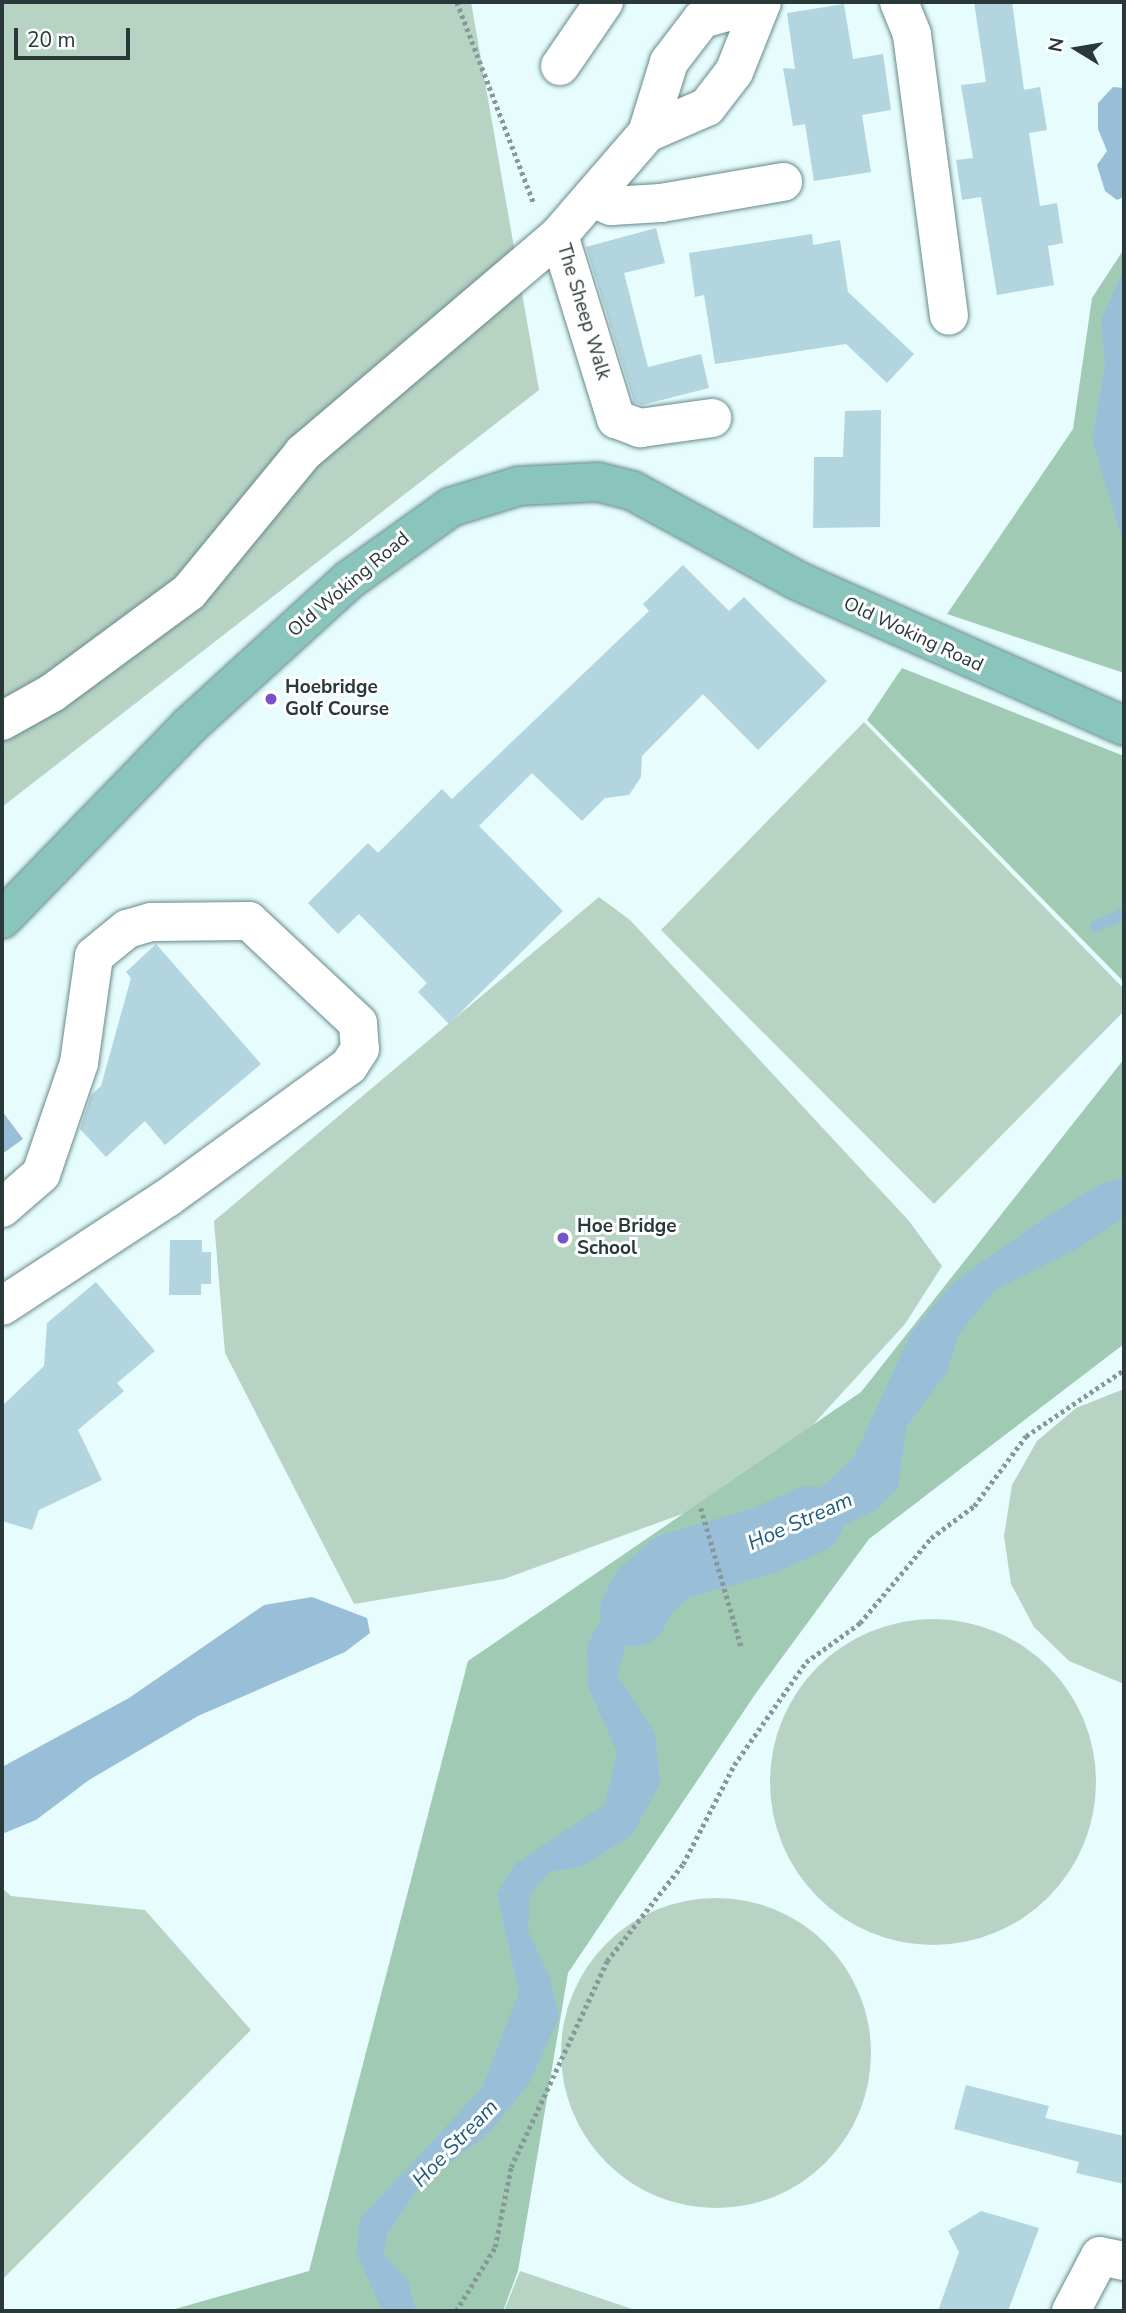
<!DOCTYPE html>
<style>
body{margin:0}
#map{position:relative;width:1126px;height:2313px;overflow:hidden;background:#e6fcfd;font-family:"Nunito Sans",sans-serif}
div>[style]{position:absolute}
.green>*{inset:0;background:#b7d3c4}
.round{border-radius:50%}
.forest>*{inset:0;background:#a0cab4}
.water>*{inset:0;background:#99bfd8}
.stream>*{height:12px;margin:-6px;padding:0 6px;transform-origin:6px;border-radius:6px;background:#99bfd8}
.river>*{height:68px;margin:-34px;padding:0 34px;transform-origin:34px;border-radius:34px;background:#99bfd8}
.building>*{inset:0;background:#b3d5df}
.path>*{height:4.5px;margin-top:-2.25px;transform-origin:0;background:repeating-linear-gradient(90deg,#869999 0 3.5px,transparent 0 7px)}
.roads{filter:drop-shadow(0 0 2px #688a8c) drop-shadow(0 0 2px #688a8c)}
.minor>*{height:38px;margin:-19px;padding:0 19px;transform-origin:19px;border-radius:19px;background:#fff}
.major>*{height:38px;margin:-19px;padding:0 19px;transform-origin:19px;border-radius:19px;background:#89c5bb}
.dots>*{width:19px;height:19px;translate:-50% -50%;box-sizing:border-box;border:4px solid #fff;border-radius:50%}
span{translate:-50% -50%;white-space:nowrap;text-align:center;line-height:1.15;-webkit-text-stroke:6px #fff;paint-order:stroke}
.street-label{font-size:19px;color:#293838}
.poi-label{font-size:19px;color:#293838;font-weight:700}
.left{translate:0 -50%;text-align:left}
.water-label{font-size:21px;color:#1a5b7e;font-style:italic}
.frame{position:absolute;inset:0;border:4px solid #293838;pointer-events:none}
.north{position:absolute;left:1042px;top:14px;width:70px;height:70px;-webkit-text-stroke:5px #fff;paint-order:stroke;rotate:281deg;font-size:19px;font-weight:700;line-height:28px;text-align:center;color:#293838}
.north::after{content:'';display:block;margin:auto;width:24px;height:32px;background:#293838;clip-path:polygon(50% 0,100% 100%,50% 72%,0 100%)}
.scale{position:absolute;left:14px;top:28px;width:116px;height:32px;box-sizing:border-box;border:4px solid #293838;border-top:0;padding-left:9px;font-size:21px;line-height:24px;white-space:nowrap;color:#293838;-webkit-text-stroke:5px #fff;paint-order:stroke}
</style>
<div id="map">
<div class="green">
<div style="clip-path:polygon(2px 2px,471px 2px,539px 390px,2px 807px)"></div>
<div style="clip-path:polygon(864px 722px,1124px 989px,1124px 1011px,934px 1204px,661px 930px)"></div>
<div style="clip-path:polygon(599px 897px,630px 920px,909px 1221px,942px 1266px,905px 1324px,756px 1487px,504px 1579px,354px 1604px,225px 1353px,214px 1221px)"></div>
<div style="clip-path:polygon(1124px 1389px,1124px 1684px,1069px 1661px,1034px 1627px,1011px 1584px,1004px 1536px,1012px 1485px,1037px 1441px,1076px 1408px)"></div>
<div class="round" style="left:770px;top:1619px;width:326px;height:326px"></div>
<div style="clip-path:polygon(2px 1888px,11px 1896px,145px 1910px,251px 2030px,2px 2280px)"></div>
<div class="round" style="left:561px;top:1898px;width:310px;height:310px"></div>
<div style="clip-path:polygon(520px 2271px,638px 2311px,504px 2311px)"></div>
</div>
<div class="forest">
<div style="clip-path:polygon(1124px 249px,1124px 673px,947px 614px,1073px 429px,1092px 298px)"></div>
<div style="clip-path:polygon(902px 668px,1124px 756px,1124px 982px,867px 720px)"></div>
<div style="clip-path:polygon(1124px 1059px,1124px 1344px,869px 1539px,756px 1693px,568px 1973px,518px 2271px,503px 2311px,168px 2311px,309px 2271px,468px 1661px,861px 1392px)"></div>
</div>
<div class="water">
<div style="clip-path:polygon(1113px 87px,1124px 88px,1124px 197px,1117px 200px,1105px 191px,1097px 165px,1107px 151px,1098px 129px,1098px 103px)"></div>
<div style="clip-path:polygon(1124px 269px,1124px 546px,1092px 439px,1105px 365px,1101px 320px)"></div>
<div style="clip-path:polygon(2px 1111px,23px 1139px,2px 1154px)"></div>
<div style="clip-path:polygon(1124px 1178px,1124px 1217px,1080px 1247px,995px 1290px,959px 1334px,947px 1372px,906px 1428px,898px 1488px,876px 1510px,730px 1578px,718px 1534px,740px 1532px,820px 1489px,854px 1457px,911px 1333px,954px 1282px,1046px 1217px,1101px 1184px)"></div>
<div style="clip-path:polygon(699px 1537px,715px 1589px,657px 1605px,629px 1637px,617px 1675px,655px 1733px,660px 1784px,632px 1835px,583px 1866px,549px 1872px,530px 1895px,528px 1931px,550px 1978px,559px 2017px,530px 2082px,488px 2134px,421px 2184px,387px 2234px,384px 2255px,408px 2280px,416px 2311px,382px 2311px,356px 2252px,360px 2219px,482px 2088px,519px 1992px,497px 1894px,514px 1865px,605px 1804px,617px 1752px,588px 1687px,587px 1645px,617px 1591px,650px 1559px)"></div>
<div style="clip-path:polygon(312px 1597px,367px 1618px,370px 1633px,345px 1652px,198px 1716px,89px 1780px,36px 1820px,2px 1834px,2px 1767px,129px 1698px,264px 1605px)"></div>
</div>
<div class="stream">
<div style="left:1096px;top:926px;width:30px;rotate:-23deg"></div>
</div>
<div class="river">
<div style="left:634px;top:1612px;width:22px;rotate:-63deg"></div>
<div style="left:644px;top:1592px;width:38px;rotate:-41deg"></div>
<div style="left:673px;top:1567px;width:94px;rotate:-16.1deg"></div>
<div style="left:763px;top:1541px;width:51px;rotate:-24.1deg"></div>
</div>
<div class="building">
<div style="clip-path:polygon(974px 2px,1012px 2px,1024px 90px,1040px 87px,1047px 130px,1029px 133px,1040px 206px,1057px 203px,1063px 243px,1048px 246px,1054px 285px,997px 295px,981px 197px,962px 200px,956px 160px,973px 158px,961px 85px,986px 82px)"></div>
<div style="clip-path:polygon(844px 4px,853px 59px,883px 54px,891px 110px,862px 115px,871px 172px,814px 181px,805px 124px,793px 126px,783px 68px,795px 69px,787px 13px)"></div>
<div style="clip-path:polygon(656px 228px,665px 263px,624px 273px,648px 367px,701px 354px,709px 388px,642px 405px,634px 402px,586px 247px)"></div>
<div style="clip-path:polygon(812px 234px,813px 245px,840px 240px,848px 292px,914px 354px,887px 383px,846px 344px,715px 364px,704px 295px,695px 297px,689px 253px)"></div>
<div style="clip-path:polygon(881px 410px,880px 527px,813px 528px,814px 457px,843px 457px,845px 411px)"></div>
<div style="clip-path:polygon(683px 565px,729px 611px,744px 597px,827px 681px,758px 750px,703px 694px,642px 756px,641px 777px,629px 795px,605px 798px,582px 821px,532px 773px,479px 826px,563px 911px,449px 1024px,418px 992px,427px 983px,359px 914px,338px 934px,308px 903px,368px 843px,378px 853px,442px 789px,452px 799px,649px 611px,643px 604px)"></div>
<div style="clip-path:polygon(156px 944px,261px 1064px,165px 1145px,145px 1121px,106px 1157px,80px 1129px,91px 1095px,101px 1086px,131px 978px,126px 972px)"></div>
<div style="clip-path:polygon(170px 1240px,202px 1240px,202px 1252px,211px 1252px,211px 1284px,201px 1284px,201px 1295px,169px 1295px)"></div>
<div style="clip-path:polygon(96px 1282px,155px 1351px,117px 1383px,124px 1391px,78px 1430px,102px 1480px,39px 1510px,32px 1530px,2px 1521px,2px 1406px,44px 1366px,47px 1323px)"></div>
<div style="clip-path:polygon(966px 2085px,1049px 2106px,1045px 2118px,1124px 2136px,1124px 2184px,1076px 2173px,1079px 2162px,954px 2129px)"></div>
<div style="clip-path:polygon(981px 2211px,1039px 2228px,1008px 2311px,938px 2311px,959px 2252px,948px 2231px)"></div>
</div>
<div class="path">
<div style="left:457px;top:2px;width:216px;rotate:69.1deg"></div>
<div style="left:701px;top:1508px;width:147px;rotate:73.8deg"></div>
<div style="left:456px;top:2311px;width:75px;rotate:-58.6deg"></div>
<div style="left:495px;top:2247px;width:82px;rotate:-78.7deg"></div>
<div style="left:511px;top:2167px;width:227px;rotate:-65deg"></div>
<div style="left:607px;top:1961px;width:123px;rotate:-51.9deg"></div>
<div style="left:683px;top:1864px;width:111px;rotate:-62.7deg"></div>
<div style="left:734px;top:1765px;width:126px;rotate:-55deg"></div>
<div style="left:806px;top:1662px;width:67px;rotate:-35.8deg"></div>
<div style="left:860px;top:1623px;width:111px;rotate:-50.1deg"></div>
<div style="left:931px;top:1538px;width:54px;rotate:-36.7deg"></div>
<div style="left:974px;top:1506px;width:87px;rotate:-53.4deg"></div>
<div style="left:1026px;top:1436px;width:118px;rotate:-34deg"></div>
</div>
<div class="roads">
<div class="minor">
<div style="left:899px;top:2px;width:35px;rotate:68deg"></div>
<div style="left:912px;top:35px;width:283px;rotate:82.5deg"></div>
<div style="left:560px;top:66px;width:78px;rotate:-55.5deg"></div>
<div style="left:647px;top:133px;width:65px;rotate:-23.4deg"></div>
<div style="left:707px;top:107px;width:44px;rotate:-52.4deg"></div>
<div style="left:734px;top:72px;width:75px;rotate:-68.2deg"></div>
<div style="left:591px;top:198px;width:22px;rotate:22deg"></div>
<div style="left:611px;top:206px;width:50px;rotate:-3.4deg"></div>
<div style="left:661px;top:203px;width:124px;rotate:-9.8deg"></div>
<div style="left:559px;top:235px;width:193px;rotate:72.8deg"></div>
<div style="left:616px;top:419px;width:26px;rotate:21deg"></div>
<div style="left:640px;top:428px;width:73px;rotate:-7.9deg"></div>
<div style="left:2px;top:721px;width:57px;rotate:-29.2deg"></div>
<div style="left:52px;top:693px;width:170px;rotate:-36.4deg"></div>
<div style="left:189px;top:592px;width:180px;rotate:-50.6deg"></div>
<div style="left:303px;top:453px;width:336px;rotate:-40.4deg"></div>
<div style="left:559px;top:235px;width:135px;rotate:-49.2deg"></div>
<div style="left:647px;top:133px;width:74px;rotate:-72.8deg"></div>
<div style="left:669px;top:62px;width:54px;rotate:-52.5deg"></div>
<div style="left:702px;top:19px;width:61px;rotate:-15.2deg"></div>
<div style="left:2px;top:1208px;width:52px;rotate:-41.1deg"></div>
<div style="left:41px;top:1174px;width:117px;rotate:-71.1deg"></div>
<div style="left:79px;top:1063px;width:108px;rotate:-82deg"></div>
<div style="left:94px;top:956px;width:43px;rotate:-39.3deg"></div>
<div style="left:127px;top:929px;width:25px;rotate:-16deg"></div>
<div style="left:151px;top:922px;width:98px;rotate:-0.6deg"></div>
<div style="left:249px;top:921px;width:149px;rotate:43.1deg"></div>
<div style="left:358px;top:1023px;width:26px;rotate:86deg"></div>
<div style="left:360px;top:1049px;width:20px;rotate:123deg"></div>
<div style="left:349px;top:1066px;width:225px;rotate:144deg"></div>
<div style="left:167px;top:1198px;width:197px;rotate:146.8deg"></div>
<div style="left:1071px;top:2311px;width:62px;rotate:-62.2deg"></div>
<div style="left:1100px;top:2256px;width:25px;rotate:12deg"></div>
</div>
<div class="major">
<div style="left:2px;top:919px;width:269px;rotate:-45.9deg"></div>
<div style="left:189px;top:726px;width:217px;rotate:-42.4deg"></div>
<div style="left:349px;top:580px;width:125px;rotate:-35.6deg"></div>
<div style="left:451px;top:507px;width:71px;rotate:-17.2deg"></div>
<div style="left:519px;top:486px;width:79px;rotate:-2.9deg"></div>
<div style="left:598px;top:482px;width:36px;rotate:14deg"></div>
<div style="left:633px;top:491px;width:186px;rotate:28.6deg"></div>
<div style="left:796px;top:580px;width:359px;rotate:24deg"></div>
</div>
</div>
<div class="dots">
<div style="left:271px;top:699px;background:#7852cc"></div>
<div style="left:563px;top:1238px;background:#7852cc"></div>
</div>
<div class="street-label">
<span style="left:583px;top:312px;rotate:73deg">The Sheep Walk</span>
<span style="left:349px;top:585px;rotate:-40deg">Old Woking Road</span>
<span style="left:913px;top:635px;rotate:25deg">Old Woking Road</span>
</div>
<div class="poi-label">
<span class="left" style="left:285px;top:699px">Hoebridge<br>Golf Course</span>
<span class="left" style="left:577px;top:1238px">Hoe Bridge<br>School</span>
</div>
<div class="water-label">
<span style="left:800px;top:1521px;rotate:-24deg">Hoe Stream</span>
<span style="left:455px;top:2143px;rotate:-46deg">Hoe Stream</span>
</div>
<div class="frame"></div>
<div class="north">N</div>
<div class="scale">20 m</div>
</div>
